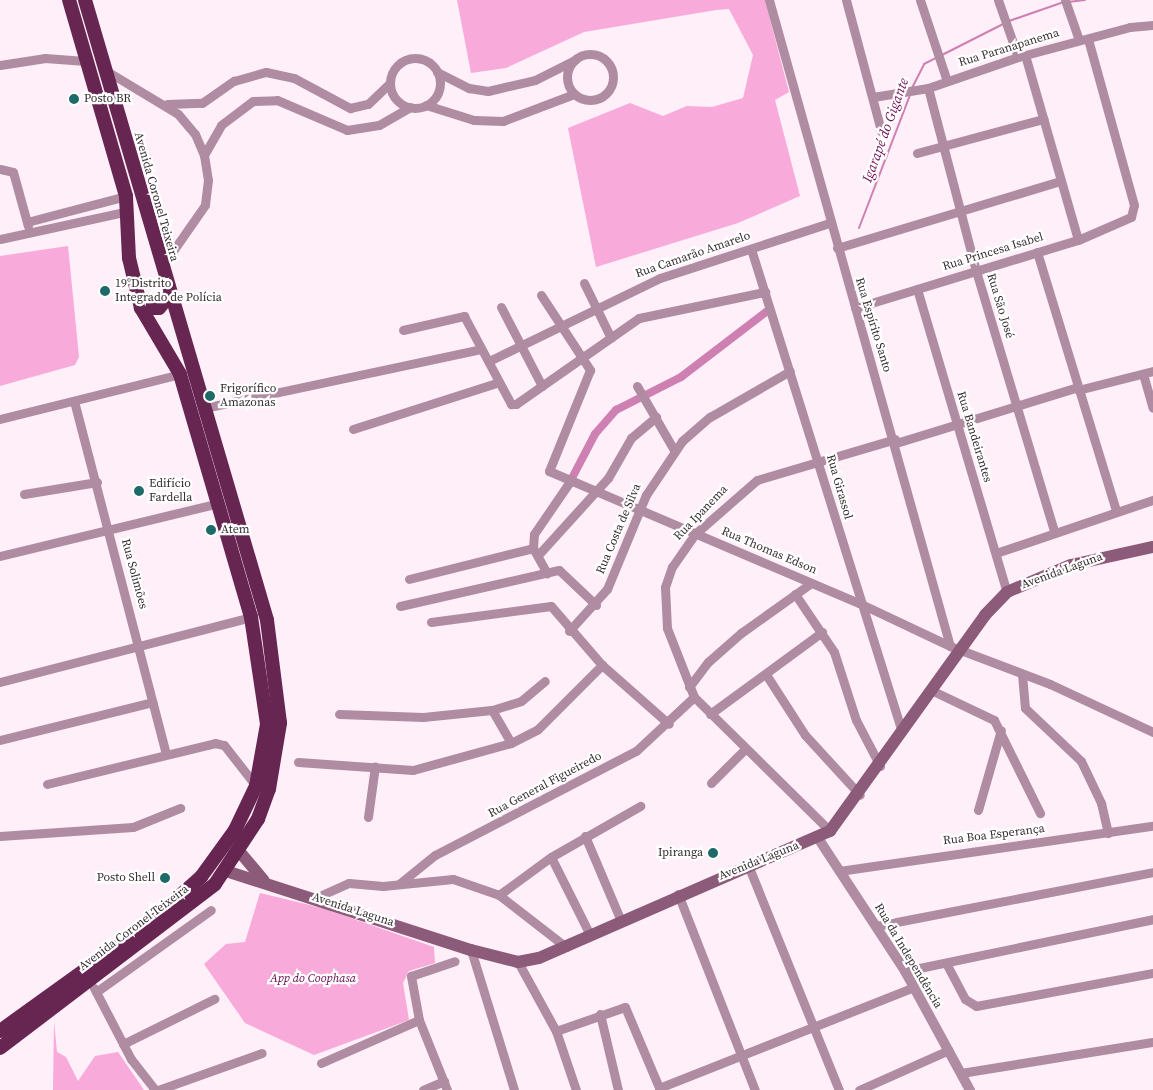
<!DOCTYPE html>
<meta charset="utf-8">
<style>
body{margin:0}
#map{position:relative;width:1153px;height:1090px;overflow:hidden;background:#ffeff8;font-family:"Source Serif 4",serif}
div>[style]{position:absolute}
.green>*{inset:0;background:#f8aada}
.stream>*{height:2px;margin:-1px;padding:0 1px;transform-origin:1px;border-radius:1px;background:#cf80b2}
.canal>*{height:8px;margin:-4px;padding:0 4px;transform-origin:4px;border-radius:4px;background:#cf80b2}
.minor>*{height:9px;margin:-4.5px;padding:0 4.5px;transform-origin:4.5px;border-radius:4.5px;background:#b08ca2}
.minor>.ring{margin:-4.5px;padding:0;box-sizing:content-box;background:none;border:9px solid #b08ca2;border-radius:50%}
.tertiary>*{height:10px;margin:-5px;padding:0 5px;transform-origin:5px;border-radius:5px;background:#b08ca2}
.secondary>*{height:12px;margin:-6px;padding:0 6px;transform-origin:6px;border-radius:6px;background:#8d5b7a}
.trunk>*{height:14px;margin:-7px;padding:0 7px;transform-origin:7px;border-radius:7px;background:#672652}
.dots>*{width:14px;height:14px;translate:-50% -50%;box-sizing:border-box;border:2px solid #fff;border-radius:50%}
span{translate:-50% -50%;white-space:nowrap;text-align:center;line-height:1.15;-webkit-text-stroke:4.5px #fff;paint-order:stroke}
.street-label{font-size:12px;color:#362c32}
.poi-label{font-size:12px;color:#362c32}
.left{translate:0 -50%;text-align:left}
.right{translate:-100% -50%;text-align:right}
.park-label{font-size:12px;color:#6a0850;font-style:italic}
.water-label{font-size:14px;color:#711257;font-style:italic}
</style>
<div id="map">
<div class="green">
<div style="clip-path:polygon(457px 0,765px 0,789px 92px,775px 100px,800px 196px,738px 223px,596px 267px,568px 128px,630px 103px,663px 116px,687px 106px,712px 107px,743px 98px,753px 55px,729px 9px,716px 10px,584px 32px,506px 68px,471px 73px)"></div>
<div style="clip-path:polygon(68px 246px,79px 357px,75px 365px,0 386px,0 256px)"></div>
<div style="clip-path:polygon(260px 893px,322px 908px,434px 947px,435px 963px,409px 971px,403px 983px,409px 1020px,314px 1055px,245px 1023px,204px 964px,226px 944px,245px 942px)"></div>
<div style="clip-path:polygon(54px 1021px,57px 1052px,66px 1057px,78px 1081px,95px 1056px,118px 1052px,144px 1090px,53px 1090px)"></div>
</div>
<div class="stream">
<div style="left:1068px;top:2px;width:17px;rotate:-7deg"></div>
<div style="left:1009px;top:21px;width:58px;rotate:-19.1deg"></div>
<div style="left:942px;top:55px;width:68px;rotate:-26.9deg"></div>
<div style="left:912px;top:88px;width:27px;rotate:-63deg"></div>
<div style="left:924px;top:64px;width:13px;rotate:-27deg"></div>
<div style="left:859px;top:228px;width:142px;rotate:-69deg"></div>
</div>
<div class="canal">
<div style="left:571px;top:480px;width:52px;rotate:-62.4deg"></div>
<div style="left:595px;top:434px;width:32px;rotate:-49deg"></div>
<div style="left:616px;top:410px;width:73px;rotate:-26.9deg"></div>
<div style="left:681px;top:377px;width:112px;rotate:-37.4deg"></div>
</div>
<div class="minor">
<div style="left:769px;top:0;width:671px;rotate:74.35deg"></div>
<div style="left:950px;top:646px;width:107px;rotate:20.8deg"></div>
<div style="left:1050px;top:684px;width:114px;rotate:25deg"></div>
<div style="left:846px;top:0;width:136px;rotate:75deg"></div>
<div style="left:920px;top:0;width:85px;rotate:71.6deg"></div>
<div style="left:998px;top:0;width:60px;rotate:70.7deg"></div>
<div style="left:1065px;top:0;width:42px;rotate:70.7deg"></div>
<div class="ring" style="left:567px;top:54px;width:37px;height:37px"></div>
<div style="left:1025px;top:55px;width:192px;rotate:74deg"></div>
<div class="ring" style="left:390px;top:58px;width:41px;height:41px"></div>
<div style="left:0;top:65px;width:46px;rotate:-8.8deg"></div>
<div style="left:45px;top:58px;width:40px;rotate:4.3deg"></div>
<div style="left:105px;top:70px;width:85px;rotate:31.1deg"></div>
<div style="left:178px;top:114px;width:26px;rotate:50deg"></div>
<div style="left:195px;top:134px;width:23px;rotate:67deg"></div>
<div style="left:204px;top:155px;width:25px;rotate:81deg"></div>
<div style="left:208px;top:180px;width:25px;rotate:97deg"></div>
<div style="left:205px;top:205px;width:77px;rotate:124.9deg"></div>
<div style="left:437px;top:72px;width:36px;rotate:27deg"></div>
<div style="left:469px;top:88px;width:19px;rotate:9deg"></div>
<div style="left:488px;top:91px;width:48px;rotate:-13.2deg"></div>
<div style="left:535px;top:80px;width:45px;rotate:-26.6deg"></div>
<div style="left:928px;top:88px;width:189px;rotate:75.3deg"></div>
<div style="left:976px;top:271px;width:271px;rotate:73.3deg"></div>
<div style="left:873px;top:97px;width:56px;rotate:-9.3deg"></div>
<div style="left:928px;top:88px;width:95px;rotate:-19deg"></div>
<div style="left:1018px;top:57px;width:116px;rotate:-15deg"></div>
<div style="left:1130px;top:27px;width:23px;rotate:-5deg"></div>
<div style="left:167px;top:104px;width:35px;rotate:-2deg"></div>
<div style="left:202px;top:103px;width:39px;rotate:-35deg"></div>
<div style="left:234px;top:81px;width:33px;rotate:-16deg"></div>
<div style="left:266px;top:72px;width:29px;rotate:12deg"></div>
<div style="left:294px;top:78px;width:64px;rotate:28.2deg"></div>
<div style="left:350px;top:108px;width:18px;rotate:-13deg"></div>
<div style="left:368px;top:104px;width:30px;rotate:-44deg"></div>
<div style="left:426px;top:105px;width:50px;rotate:17.4deg"></div>
<div style="left:474px;top:120px;width:29px;rotate:2deg"></div>
<div style="left:503px;top:121px;width:76px;rotate:-20.8deg"></div>
<div style="left:917px;top:153px;width:131px;rotate:-15.1deg"></div>
<div style="left:204px;top:155px;width:34px;rotate:-60deg"></div>
<div style="left:221px;top:125px;width:40px;rotate:-37deg"></div>
<div style="left:253px;top:101px;width:24px;rotate:-2deg"></div>
<div style="left:277px;top:100px;width:76px;rotate:23.2deg"></div>
<div style="left:347px;top:130px;width:32px;rotate:-9deg"></div>
<div style="left:379px;top:125px;width:36px;rotate:-30deg"></div>
<div style="left:0;top:169px;width:13px;rotate:13deg"></div>
<div style="left:13px;top:172px;width:56px;rotate:74.5deg"></div>
<div style="left:27px;top:222px;width:102px;rotate:-14.7deg"></div>
<div style="left:0;top:239px;width:131px;rotate:-12.3deg"></div>
<div style="left:837px;top:248px;width:233px;rotate:-16.7deg"></div>
<div style="left:751px;top:249px;width:506px;rotate:72.64deg"></div>
<div style="left:1037px;top:252px;width:271px;rotate:73deg"></div>
<div style="left:584px;top:283px;width:61px;rotate:63.9deg"></div>
<div style="left:917px;top:289px;width:316px;rotate:73.5deg"></div>
<div style="left:541px;top:295px;width:90px;rotate:56.8deg"></div>
<div style="left:590px;top:370px;width:109px;rotate:112.1deg"></div>
<div style="left:549px;top:471px;width:337px;rotate:23.1deg"></div>
<div style="left:859px;top:603px;width:101px;rotate:25.3deg"></div>
<div style="left:501px;top:307px;width:89px;rotate:62.6deg"></div>
<div style="left:855px;top:308px;width:233px;rotate:-17deg"></div>
<div style="left:1078px;top:240px;width:58px;rotate:-23.5deg"></div>
<div style="left:1131px;top:217px;width:12px;rotate:-76deg"></div>
<div style="left:1134px;top:205px;width:172px;rotate:-105.5deg"></div>
<div style="left:403px;top:330px;width:63px;rotate:-12.9deg"></div>
<div style="left:464px;top:316px;width:100px;rotate:61.9deg"></div>
<div style="left:511px;top:404px;width:5px"></div>
<div style="left:516px;top:404px;width:150px;rotate:-35deg"></div>
<div style="left:639px;top:318px;width:129px;rotate:-11.7deg"></div>
<div style="left:489px;top:361px;width:190px;rotate:-25.9deg"></div>
<div style="left:660px;top:278px;width:178px;rotate:-18deg"></div>
<div style="left:1143px;top:374px;width:35px;rotate:74deg"></div>
<div style="left:637px;top:386px;width:74px;rotate:60deg"></div>
<div style="left:1078px;top:390px;width:77px;rotate:-14.2deg"></div>
<div style="left:74px;top:401px;width:365px;rotate:75.4deg"></div>
<div style="left:204px;top:408px;width:283px;rotate:-12deg"></div>
<div style="left:0;top:419px;width:186px;rotate:-14deg"></div>
<div style="left:353px;top:429px;width:153px;rotate:-17.8deg"></div>
<div style="left:896px;top:443px;width:190px;rotate:-17.1deg"></div>
<div style="left:24px;top:494px;width:74px;rotate:-9.3deg"></div>
<div style="left:533px;top:548px;width:14px;rotate:-86deg"></div>
<div style="left:534px;top:534px;width:65px;rotate:-55.6deg"></div>
<div style="left:996px;top:553px;width:166px;rotate:-18.7deg"></div>
<div style="left:539px;top:554px;width:103px;rotate:-47.8deg"></div>
<div style="left:608px;top:478px;width:46px;rotate:-60.1deg"></div>
<div style="left:631px;top:438px;width:33px;rotate:-40deg"></div>
<div style="left:0;top:556px;width:225px;rotate:-13.6deg"></div>
<div style="left:409px;top:579px;width:128px;rotate:-14deg"></div>
<div style="left:533px;top:548px;width:29px;rotate:61deg"></div>
<div style="left:795px;top:594px;width:70px;rotate:56.1deg"></div>
<div style="left:834px;top:652px;width:71px;rotate:72.1deg"></div>
<div style="left:856px;top:720px;width:52px;rotate:62.4deg"></div>
<div style="left:400px;top:606px;width:163px;rotate:-12.8deg"></div>
<div style="left:559px;top:570px;width:51px;rotate:43.4deg"></div>
<div style="left:431px;top:622px;width:121px;rotate:-7.6deg"></div>
<div style="left:551px;top:606px;width:78px;rotate:49.2deg"></div>
<div style="left:602px;top:665px;width:89px;rotate:41.4deg"></div>
<div style="left:569px;top:631px;width:57px;rotate:-47.9deg"></div>
<div style="left:607px;top:589px;width:102px;rotate:-67.5deg"></div>
<div style="left:646px;top:495px;width:65px;rotate:-56.3deg"></div>
<div style="left:682px;top:441px;width:37px;rotate:-41deg"></div>
<div style="left:710px;top:417px;width:92px;rotate:-29.9deg"></div>
<div style="left:1022px;top:674px;width:34px;rotate:85deg"></div>
<div style="left:1025px;top:708px;width:77px;rotate:43.4deg"></div>
<div style="left:1081px;top:761px;width:47px;rotate:64.5deg"></div>
<div style="left:1101px;top:803px;width:31px;rotate:77deg"></div>
<div style="left:767px;top:676px;width:70px;rotate:57.2deg"></div>
<div style="left:805px;top:735px;width:81px;rotate:47.5deg"></div>
<div style="left:0;top:682px;width:259px;rotate:-14.5deg"></div>
<div style="left:689px;top:687px;width:31px;rotate:-53deg"></div>
<div style="left:708px;top:662px;width:44px;rotate:-41.3deg"></div>
<div style="left:741px;top:633px;width:86px;rotate:-35.5deg"></div>
<div style="left:931px;top:690px;width:70px;rotate:25.5deg"></div>
<div style="left:994px;top:720px;width:104px;rotate:63.7deg"></div>
<div style="left:492px;top:710px;width:38px;rotate:60deg"></div>
<div style="left:339px;top:714px;width:84px;rotate:2deg"></div>
<div style="left:423px;top:717px;width:69px;rotate:-5.8deg"></div>
<div style="left:492px;top:710px;width:30px;rotate:-17deg"></div>
<div style="left:521px;top:701px;width:31px;rotate:-40deg"></div>
<div style="left:710px;top:714px;width:139px;rotate:-36.2deg"></div>
<div style="left:0;top:740px;width:157px;rotate:-14deg"></div>
<div style="left:298px;top:762px;width:115px;rotate:4deg"></div>
<div style="left:413px;top:770px;width:102px;rotate:-15.4deg"></div>
<div style="left:511px;top:743px;width:30px;rotate:-27deg"></div>
<div style="left:538px;top:729px;width:91px;rotate:-45deg"></div>
<div style="left:711px;top:783px;width:48px;rotate:-45deg"></div>
<div style="left:47px;top:784px;width:173px;rotate:-13.7deg"></div>
<div style="left:215px;top:743px;width:9px;rotate:13deg"></div>
<div style="left:224px;top:745px;width:52px;rotate:52deg"></div>
<div style="left:978px;top:810px;width:83px;rotate:-74deg"></div>
<div style="left:368px;top:817px;width:51px;rotate:-82.2deg"></div>
<div style="left:830px;top:831px;width:191px;rotate:-135.4deg"></div>
<div style="left:694px;top:697px;width:74px;rotate:-111.4deg"></div>
<div style="left:667px;top:628px;width:41px;rotate:-92.8deg"></div>
<div style="left:665px;top:587px;width:21px;rotate:-71deg"></div>
<div style="left:672px;top:567px;width:40px;rotate:-55.1deg"></div>
<div style="left:695px;top:534px;width:82px;rotate:-41.1deg"></div>
<div style="left:757px;top:480px;width:144px;rotate:-16.5deg"></div>
<div style="left:0;top:836px;width:133px;rotate:-3.9deg"></div>
<div style="left:133px;top:827px;width:51px;rotate:-22deg"></div>
<div style="left:585px;top:836px;width:92px;rotate:67deg"></div>
<div style="left:551px;top:857px;width:87px;rotate:63.4deg"></div>
<div style="left:748px;top:865px;width:243px;rotate:68deg"></div>
<div style="left:839px;top:871px;width:317px;rotate:-8.2deg"></div>
<div style="left:399px;top:884px;width:46px;rotate:-38.9deg"></div>
<div style="left:435px;top:855px;width:226px;rotate:-27.4deg"></div>
<div style="left:636px;top:751px;width:79px;rotate:-43deg"></div>
<div style="left:678px;top:894px;width:211px;rotate:68.6deg"></div>
<div style="left:499px;top:895px;width:64px;rotate:-36.2deg"></div>
<div style="left:551px;top:857px;width:103px;rotate:-29.8deg"></div>
<div style="left:315px;top:898px;width:37px;rotate:-24deg"></div>
<div style="left:349px;top:883px;width:34px;rotate:5deg"></div>
<div style="left:383px;top:886px;width:70px;rotate:-5.7deg"></div>
<div style="left:453px;top:879px;width:49px;rotate:19.2deg"></div>
<div style="left:499px;top:895px;width:85px;rotate:37.8deg"></div>
<div style="left:876px;top:926px;width:282px;rotate:-11deg"></div>
<div style="left:471px;top:950px;width:146px;rotate:72.9deg"></div>
<div style="left:518px;top:962px;width:79px;rotate:61.2deg"></div>
<div style="left:556px;top:1031px;width:62px;rotate:71.3deg"></div>
<div style="left:946px;top:963px;width:41px;rotate:62.2deg"></div>
<div style="left:965px;top:999px;width:13px;rotate:32deg"></div>
<div style="left:976px;top:1006px;width:180px;rotate:-10.6deg"></div>
<div style="left:905px;top:971px;width:253px;rotate:-11.8deg"></div>
<div style="left:94px;top:988px;width:80px;rotate:62.5deg"></div>
<div style="left:131px;top:1059px;width:39px;rotate:52deg"></div>
<div style="left:96px;top:992px;width:141px;rotate:-35.5deg"></div>
<div style="left:600px;top:1014px;width:78px;rotate:76.7deg"></div>
<div style="left:556px;top:1031px;width:73px;rotate:-19.2deg"></div>
<div style="left:625px;top:1007px;width:90px;rotate:67.1deg"></div>
<div style="left:123px;top:1044px;width:102px;rotate:-26.3deg"></div>
<div style="left:321px;top:1063px;width:107px;rotate:-23.7deg"></div>
<div style="left:961px;top:1073px;width:194px;rotate:-9.2deg"></div>
<div style="left:659px;top:1088px;width:274px;rotate:-21.6deg"></div>
<div style="left:158px;top:1090px;width:110px;rotate:-19.6deg"></div>
<div style="left:423px;top:1090px;width:23px;rotate:-23deg"></div>
<div style="left:447px;top:1090px;width:75px;rotate:-111.8deg"></div>
<div style="left:419px;top:1020px;width:45px;rotate:-100.3deg"></div>
<div style="left:411px;top:976px;width:46px;rotate:-18.8deg"></div>
<div style="left:859px;top:1090px;width:98px;rotate:-24deg"></div>
</div>
<div class="tertiary">
<div style="left:818px;top:838px;width:159px;rotate:56.8deg"></div>
<div style="left:905px;top:971px;width:136px;rotate:61.4deg"></div>
</div>
<div class="secondary">
<div style="left:239px;top:851px;width:38px;rotate:50deg"></div>
<div style="left:226px;top:871px;width:257px;rotate:17.9deg"></div>
<div style="left:471px;top:950px;width:49px;rotate:14.3deg"></div>
<div style="left:518px;top:962px;width:21px;rotate:-11deg"></div>
<div style="left:539px;top:958px;width:318px;rotate:-23.6deg"></div>
<div style="left:830px;top:831px;width:266px;rotate:-54.3deg"></div>
<div style="left:985px;top:615px;width:32px;rotate:-46deg"></div>
<div style="left:1007px;top:592px;width:69px;rotate:-22.9deg"></div>
<div style="left:1071px;top:565px;width:84px;rotate:-12.4deg"></div>
</div>
<div class="trunk">
<div style="left:141px;top:308px;width:18px"></div>
<div style="left:159px;top:308px;width:16px;rotate:-50deg"></div>
<div style="left:0;top:1031px;width:180px;rotate:-35.7deg"></div>
<div style="left:146px;top:926px;width:74px;rotate:-41.7deg"></div>
<div style="left:201px;top:877px;width:58px;rotate:-54.1deg"></div>
<div style="left:235px;top:830px;width:49px;rotate:-64.5deg"></div>
<div style="left:256px;top:786px;width:63px;rotate:-79.9deg"></div>
<div style="left:267px;top:724px;width:108px;rotate:-98.5deg"></div>
<div style="left:251px;top:617px;width:253px;rotate:-106.3deg"></div>
<div style="left:180px;top:374px;width:77px;rotate:-120.6deg"></div>
<div style="left:141px;top:308px;width:51px;rotate:-103.5deg"></div>
<div style="left:129px;top:258px;width:62px;rotate:-92.8deg"></div>
<div style="left:126px;top:196px;width:204px;rotate:-106.2deg"></div>
<div style="left:0;top:1048px;width:270px;rotate:-37.3deg"></div>
<div style="left:215px;top:884px;width:78px;rotate:-56.5deg"></div>
<div style="left:258px;top:819px;width:32px;rotate:-70deg"></div>
<div style="left:269px;top:789px;width:67px;rotate:-80.5deg"></div>
<div style="left:280px;top:723px;width:104px;rotate:-97.2deg"></div>
<div style="left:267px;top:620px;width:646px;rotate:-106.36deg"></div>
</div>
<div class="dots">
<div style="left:74px;top:99px;background:#1d6a68"></div>
<div style="left:105px;top:291px;background:#1d6a68"></div>
<div style="left:210px;top:396px;background:#1d6a68"></div>
<div style="left:139px;top:491px;background:#1d6a68"></div>
<div style="left:211px;top:530px;background:#1d6a68"></div>
<div style="left:713px;top:853px;background:#1d6a68"></div>
<div style="left:165px;top:878px;background:#1d6a68"></div>
</div>
<div class="street-label">
<span style="left:1009px;top:48px;rotate:-17deg">Rua Paranapanema</span>
<span style="left:156px;top:197px;rotate:74deg">Avenida Coronel Teixeira</span>
<span style="left:993px;top:252px;rotate:-17deg">Rua Princesa Isabel</span>
<span style="left:693px;top:255px;rotate:-19deg">Rua Camarão Amarelo</span>
<span style="left:1000px;top:306px;rotate:73deg">Rua São José</span>
<span style="left:873px;top:325px;rotate:73deg">Rua Espírito Santo</span>
<span style="left:974px;top:437px;rotate:73deg">Rua Bandeirantes</span>
<span style="left:839px;top:487px;rotate:74deg">Rua Girassol</span>
<span style="left:701px;top:513px;rotate:-46deg">Rua Ipanema</span>
<span style="left:619px;top:529px;rotate:-67deg">Rua Costa de Silva</span>
<span style="left:769px;top:551px;rotate:23deg">Rua Thomas Edson</span>
<span style="left:1062px;top:571px;rotate:-20deg">Avenida Laguna</span>
<span style="left:134px;top:574px;rotate:75deg">Rua Solimões</span>
<span style="left:545px;top:785px;rotate:-28deg">Rua General Figueiredo</span>
<span style="left:994px;top:835px;rotate:-7deg">Rua Boa Esperança</span>
<span style="left:759px;top:861px;rotate:-22deg">Avenida Laguna</span>
<span style="left:353px;top:910px;rotate:18deg">Avenida Laguna</span>
<span style="left:134px;top:928px;rotate:-37deg">Avenida Coronel Teixeira</span>
<span style="left:908px;top:956px;rotate:59deg">Rua da Independência</span>
</div>
<div class="poi-label">
<span class="left" style="left:84px;top:99px">Posto BR</span>
<span class="left" style="left:115px;top:291px">19°Distrito<br>Integrado de Polícia</span>
<span class="left" style="left:220px;top:396px">Frigorífico<br>Amazonas</span>
<span class="left" style="left:149px;top:491px">Edifício<br>Fardella</span>
<span class="left" style="left:221px;top:530px">Atem</span>
<span class="right" style="left:703px;top:853px">Ipiranga</span>
<span class="right" style="left:155px;top:878px">Posto Shell</span>
</div>
<div class="park-label">
<span style="left:313px;top:979px">App do Coophasa</span>
</div>
<div class="water-label">
<span style="left:885px;top:130px;rotate:-70deg">Igarapé do Gigante</span>
</div>
</div>
